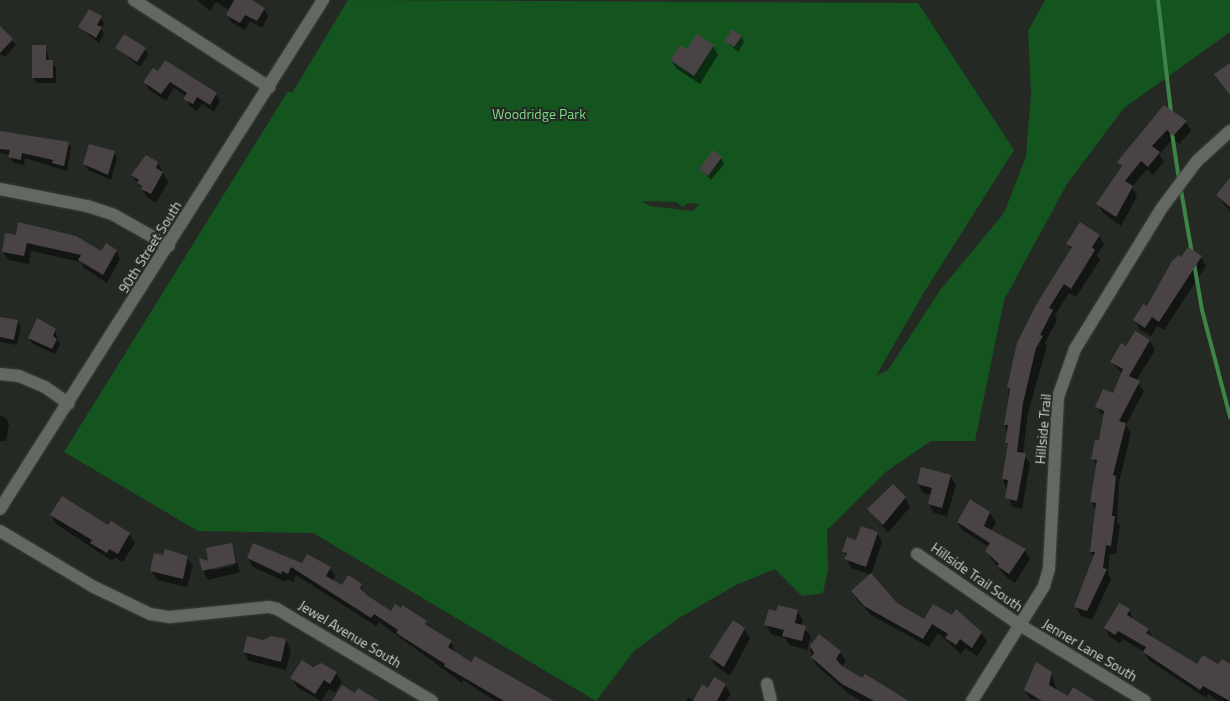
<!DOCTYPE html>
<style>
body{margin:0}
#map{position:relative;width:1230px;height:701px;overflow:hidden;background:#242924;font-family:"Titillium Web",sans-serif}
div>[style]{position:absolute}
.green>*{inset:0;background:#14541f}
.shadow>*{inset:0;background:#0007}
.stream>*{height:4px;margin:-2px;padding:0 2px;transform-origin:2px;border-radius:2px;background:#3e8446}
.building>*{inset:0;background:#4a4346}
.roads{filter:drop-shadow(0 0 1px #3f443f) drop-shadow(0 0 1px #3f443f)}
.minor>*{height:12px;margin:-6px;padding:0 6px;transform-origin:6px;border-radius:6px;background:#636863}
span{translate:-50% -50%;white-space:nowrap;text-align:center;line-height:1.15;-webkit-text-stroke:4px #242924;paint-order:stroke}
.park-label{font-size:14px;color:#7dda86}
.street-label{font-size:14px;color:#cfd3cf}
</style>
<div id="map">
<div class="green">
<div style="clip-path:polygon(evenodd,348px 0,918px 3px,1014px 150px,923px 294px,876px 376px,888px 370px,941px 289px,1004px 213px,1026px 156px,1031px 93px,1028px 31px,1045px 0,1230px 0,1230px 32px,1124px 108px,1067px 184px,1004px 300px,975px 441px,931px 441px,887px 471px,827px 530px,828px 570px,823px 593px,802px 596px,775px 569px,736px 585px,679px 618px,634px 651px,596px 701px,313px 533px,198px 531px,64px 452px,288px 91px,292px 93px,348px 0,641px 201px,676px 202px,683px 207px,688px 203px,699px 204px,693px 211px,650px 206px,641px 201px)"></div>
</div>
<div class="shadow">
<div style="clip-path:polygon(197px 0,251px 0,264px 9px,268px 16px,262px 28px,250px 21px,245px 30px,232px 23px,227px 15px,230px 11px,216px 2px,210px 11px)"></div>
<div style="clip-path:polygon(90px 10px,105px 23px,101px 29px,104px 34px,99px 43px,79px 27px)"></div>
<div style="clip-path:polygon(0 28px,16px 45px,5px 57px,0 54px)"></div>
<div style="clip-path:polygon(741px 36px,744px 42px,738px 52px,726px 41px)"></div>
<div style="clip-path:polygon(713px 46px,718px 55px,700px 84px,677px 69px,671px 60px,687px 51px)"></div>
<div style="clip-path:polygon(46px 47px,49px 62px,56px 67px,56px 83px,37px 83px,33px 77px)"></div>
<div style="clip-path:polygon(116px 48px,145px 49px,148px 55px,140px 67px)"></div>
<div style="clip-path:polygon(159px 73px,216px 94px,220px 101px,214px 112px,202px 104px,197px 111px,189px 106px,186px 96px,174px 88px,166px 101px,149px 90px,145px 82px)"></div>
<div style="clip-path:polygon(1165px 107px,1186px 122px,1191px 131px,1179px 144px,1173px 139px,1159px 154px,1164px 162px,1153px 175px,1147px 169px,1132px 187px,1137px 196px,1121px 226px,1103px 213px,1098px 204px,1122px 168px,1119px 162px)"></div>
<div style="clip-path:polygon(0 132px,68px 143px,71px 148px,67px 171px,25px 158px,24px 165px,13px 163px,10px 155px,0 153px)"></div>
<div style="clip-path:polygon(114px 152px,117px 158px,111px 180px,88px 170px,85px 164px)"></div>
<div style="clip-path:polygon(721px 158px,724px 164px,711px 180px,700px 169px)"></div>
<div style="clip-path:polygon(158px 163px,168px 182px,156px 203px,148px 198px,132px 175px)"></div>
<div style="clip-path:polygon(1230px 180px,1230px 211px,1217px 195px)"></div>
<div style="clip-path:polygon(6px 234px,102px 253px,116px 251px,120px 259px,107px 283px,84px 268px,81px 262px,31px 251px,29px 264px,8px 260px,3px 252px)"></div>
<div style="clip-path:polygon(1099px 235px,1104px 245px,1097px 255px,1100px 260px,1076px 297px,1069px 293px,1055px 315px,1057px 320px,1045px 343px,1047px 346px,1028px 413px,1023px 454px,1030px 463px,1022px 509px,1012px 507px,1003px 479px,1009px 447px,1005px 424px,1009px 388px,1072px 250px,1068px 244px)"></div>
<div style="clip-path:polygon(1201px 257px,1206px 266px,1164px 330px,1157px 326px,1151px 336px,1140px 330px,1135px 320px,1148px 308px,1182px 258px)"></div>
<div style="clip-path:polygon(0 318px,17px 321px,21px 327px,17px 345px,0 342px)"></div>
<div style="clip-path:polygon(55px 330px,60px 345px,55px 354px,33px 344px,29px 338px)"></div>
<div style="clip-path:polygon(1136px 333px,1150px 341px,1155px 350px,1136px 381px,1144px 391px,1126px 425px,1131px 433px,1119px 482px,1117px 521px,1120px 526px,1116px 554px,1110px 554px,1108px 573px,1111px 579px,1092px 620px,1081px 616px,1076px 607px,1094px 557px,1091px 552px,1097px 512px,1091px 502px,1097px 466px,1093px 459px,1100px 442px,1105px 417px,1096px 407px,1113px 395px,1122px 374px,1112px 362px,1127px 348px)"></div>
<div style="clip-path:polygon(0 416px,5px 417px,9px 424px,6px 441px,0 441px)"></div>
<div style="clip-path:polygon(950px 476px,956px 485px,947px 516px,934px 513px,929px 504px,932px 495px,923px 493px,918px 484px)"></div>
<div style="clip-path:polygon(905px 498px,910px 507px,888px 533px,869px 509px)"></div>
<div style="clip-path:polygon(970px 500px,991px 514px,996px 523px,991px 531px,1025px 550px,1030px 559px,1015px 583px,1004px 575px,992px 560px,987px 551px,989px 547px,962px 530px,957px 521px)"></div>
<div style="clip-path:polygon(51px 515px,129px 534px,135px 543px,123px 562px,114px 557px,112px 561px,56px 524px)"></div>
<div style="clip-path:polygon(877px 533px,882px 542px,871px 575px,896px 604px,924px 621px,981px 632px,987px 642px,977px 656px,965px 648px,961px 654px,938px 633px,929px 647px,871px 615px,858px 601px,852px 592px,871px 575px,851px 568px,844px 551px)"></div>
<div style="clip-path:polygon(evenodd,231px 544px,240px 572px,208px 580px,203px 571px,231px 544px,233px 564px,234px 566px,212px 570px,212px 568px,233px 564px)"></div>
<div style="clip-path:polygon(164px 557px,187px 557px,193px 566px,187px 587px,157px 580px,152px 571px)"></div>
<div style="clip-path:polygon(248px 558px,330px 568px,335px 577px,333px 581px,342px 587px,361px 585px,365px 595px,391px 613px,403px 607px,451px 642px,455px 653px,472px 664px,531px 688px,549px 701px,495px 701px,463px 680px,462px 683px,379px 622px,376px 626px,296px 575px,293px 582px,287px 579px,286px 582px,253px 567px)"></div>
<div style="clip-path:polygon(1129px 610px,1134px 621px,1148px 630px,1154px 639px,1198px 666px,1230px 666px,1230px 701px,1218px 701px,1208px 694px,1206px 698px,1150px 661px,1144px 652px,1123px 639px,1120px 643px,1110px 637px,1105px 628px)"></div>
<div style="clip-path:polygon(797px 611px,803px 620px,801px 626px,811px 636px,807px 650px,789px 645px,785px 638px,771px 634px,766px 625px,777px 612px)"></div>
<div style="clip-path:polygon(744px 629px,750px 638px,730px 676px,716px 666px,710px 657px)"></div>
<div style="clip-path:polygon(819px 636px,840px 652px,846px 661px,841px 667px,863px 680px,865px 675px,909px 701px,861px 701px,848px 693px,817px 666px,812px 657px,810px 649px)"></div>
<div style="clip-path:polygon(286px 640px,291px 650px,286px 670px,249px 661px,244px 652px,263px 641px)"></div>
<div style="clip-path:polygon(315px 665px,336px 673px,342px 682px,335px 692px,329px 689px,321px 701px,297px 687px,292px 678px)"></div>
<div style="clip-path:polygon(1051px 672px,1060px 701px,1030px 699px,1025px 690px)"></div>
<div style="clip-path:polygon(725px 685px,731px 694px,726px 701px,686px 701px,688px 697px,694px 701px,709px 689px)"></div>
</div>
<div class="stream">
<div style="left:1158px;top:0;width:114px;rotate:83.4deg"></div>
<div style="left:1172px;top:133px;width:48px;rotate:81.5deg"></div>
<div style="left:1181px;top:190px;width:65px;rotate:80.2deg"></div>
<div style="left:1194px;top:263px;width:48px;rotate:80.3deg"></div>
<div style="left:1202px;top:310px;width:111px;rotate:75.3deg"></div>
</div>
<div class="building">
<div style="clip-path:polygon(234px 0,252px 0,265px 8px,257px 21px,245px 15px,240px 23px,226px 15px)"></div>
<div style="clip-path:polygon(89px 9px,102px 16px,97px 25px,102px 27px,96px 38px,78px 27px)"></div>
<div style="clip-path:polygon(0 26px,13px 39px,0 53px)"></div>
<div style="clip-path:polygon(732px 29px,742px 36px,734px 47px,725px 41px)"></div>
<div style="clip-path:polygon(124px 34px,146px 48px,137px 62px,115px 48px)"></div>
<div style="clip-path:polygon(697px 34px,714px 45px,694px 76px,670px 60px,680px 45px,687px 49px)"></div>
<div style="clip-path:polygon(32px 45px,46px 45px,46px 60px,53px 60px,53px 78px,32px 78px)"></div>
<div style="clip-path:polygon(165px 60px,217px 93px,210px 105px,197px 97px,193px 104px,183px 99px,187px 93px,170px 82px,161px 94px,143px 82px,153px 68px,158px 71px)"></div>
<div style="clip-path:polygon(1230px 63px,1230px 95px,1214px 74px)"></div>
<div style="clip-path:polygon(1164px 105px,1187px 121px,1173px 136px,1167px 130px,1152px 146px,1160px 152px,1148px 167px,1141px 161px,1125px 181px,1133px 186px,1116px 217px,1096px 204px,1122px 166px,1117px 162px)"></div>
<div style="clip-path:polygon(0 131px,69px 142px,64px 166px,52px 163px,53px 160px,22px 153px,21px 160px,8px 157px,10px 150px,0 149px)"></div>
<div style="clip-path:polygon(89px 144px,115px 151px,108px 175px,83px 164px)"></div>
<div style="clip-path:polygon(713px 150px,722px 157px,708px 176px,699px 169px)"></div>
<div style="clip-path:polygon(146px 155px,158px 162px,156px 168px,163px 172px,151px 194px,141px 189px,142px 186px,137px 183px,139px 180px,131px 175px)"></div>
<div style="clip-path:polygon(1230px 178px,1230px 207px,1216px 195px)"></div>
<div style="clip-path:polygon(18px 222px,76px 236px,101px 251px,106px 243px,117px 250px,103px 275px,78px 260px,81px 255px,27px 243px,24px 256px,2px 252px,5px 233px,16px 235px)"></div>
<div style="clip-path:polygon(1080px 222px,1100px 235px,1092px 247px,1095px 250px,1071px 289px,1064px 284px,1049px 308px,1053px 310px,1040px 335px,1043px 336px,1036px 348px,1023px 403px,1017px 452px,1026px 453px,1017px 501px,1005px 498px,1008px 480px,1002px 479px,1008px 443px,1005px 443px,1008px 425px,1004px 425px,1010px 388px,1007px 388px,1017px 343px,1036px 305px,1072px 247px,1066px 244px)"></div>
<div style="clip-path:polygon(1188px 247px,1202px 256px,1159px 322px,1152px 317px,1145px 328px,1133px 320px,1143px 304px,1147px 306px,1172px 261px,1179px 255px,1181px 257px)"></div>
<div style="clip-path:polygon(0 317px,18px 320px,14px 340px,0 337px)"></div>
<div style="clip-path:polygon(37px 318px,56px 329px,53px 336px,57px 339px,52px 349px,28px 338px)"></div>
<div style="clip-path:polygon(1135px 331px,1150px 340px,1129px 376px,1140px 381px,1119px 421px,1126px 423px,1113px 475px,1116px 476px,1112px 516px,1115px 516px,1111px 546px,1106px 545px,1103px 568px,1107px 569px,1087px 611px,1074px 607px,1095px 552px,1090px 552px,1096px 503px,1090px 502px,1097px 460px,1091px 459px,1095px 440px,1099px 440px,1104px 411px,1095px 407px,1103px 389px,1113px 393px,1123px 369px,1110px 362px,1121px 343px,1126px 346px)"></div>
<div style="clip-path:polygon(921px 467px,951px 475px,942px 508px,928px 504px,932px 488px,917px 484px)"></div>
<div style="clip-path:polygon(893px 484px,906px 497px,883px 525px,867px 509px)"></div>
<div style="clip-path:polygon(62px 496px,108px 525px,111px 521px,130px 533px,118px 554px,109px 549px,107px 553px,90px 543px,92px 540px,50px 515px)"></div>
<div style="clip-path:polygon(970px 499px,990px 512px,984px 526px,1026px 549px,1009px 574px,997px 566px,999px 564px,985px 551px,990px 543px,957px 522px)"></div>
<div style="clip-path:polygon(861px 526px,878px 532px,866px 567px,844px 559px,847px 553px,842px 552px,847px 537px,856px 540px)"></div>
<div style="clip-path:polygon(232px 543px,236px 563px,202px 571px,199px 558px,208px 561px,206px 548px)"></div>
<div style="clip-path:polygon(253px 543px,302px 563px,307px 554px,331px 567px,326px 576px,342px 585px,348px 575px,362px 584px,360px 588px,368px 596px,391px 611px,395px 604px,401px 608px,402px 605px,427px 621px,425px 624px,452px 641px,448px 647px,471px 662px,475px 656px,554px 701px,504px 701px,444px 666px,445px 664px,396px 633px,398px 630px,374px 614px,371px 618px,291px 567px,288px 574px,282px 571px,281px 574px,247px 558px)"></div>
<div style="clip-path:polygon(165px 549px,188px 556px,183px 579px,150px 571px,154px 553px,163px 555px)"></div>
<div style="clip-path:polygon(871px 573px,897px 603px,924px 619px,933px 604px,952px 615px,956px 609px,982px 632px,972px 648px,960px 639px,956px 645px,945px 638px,948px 634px,932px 624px,923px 639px,864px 606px,851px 591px)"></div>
<div style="clip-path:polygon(1119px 603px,1130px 609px,1127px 615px,1149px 629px,1146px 633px,1197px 664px,1203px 655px,1218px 664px,1222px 659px,1230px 664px,1230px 701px,1203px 686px,1200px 690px,1143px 652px,1146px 647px,1118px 631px,1115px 635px,1104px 628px)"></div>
<div style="clip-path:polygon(778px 605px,798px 610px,795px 623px,806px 626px,802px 641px,782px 636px,784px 630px,764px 625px,769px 609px,776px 611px)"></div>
<div style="clip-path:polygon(733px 620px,745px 628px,724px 667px,709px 657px)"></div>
<div style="clip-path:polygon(819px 634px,841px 651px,836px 659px,842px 666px,862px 678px,865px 674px,909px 701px,874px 701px,842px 684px,811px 657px,814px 653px,810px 646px)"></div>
<div style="clip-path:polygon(247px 636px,263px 640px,271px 636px,286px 639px,281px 662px,243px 652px)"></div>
<div style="clip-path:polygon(302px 660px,313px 667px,321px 663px,337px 672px,330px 684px,324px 680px,315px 694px,290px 678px)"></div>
<div style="clip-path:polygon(1036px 662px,1052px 672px,1049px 685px,1068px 696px,1073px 687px,1095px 701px,1042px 701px,1024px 690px)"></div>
<div style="clip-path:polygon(714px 677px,726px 684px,717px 701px,693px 701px,702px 684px,708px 688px)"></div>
<div style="clip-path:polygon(342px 685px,355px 693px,358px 688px,379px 701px,332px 701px)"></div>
</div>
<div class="roads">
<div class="minor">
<div style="left:134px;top:0;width:161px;rotate:32.8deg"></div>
<div style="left:0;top:189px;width:89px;rotate:11.1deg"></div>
<div style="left:87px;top:206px;width:28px;rotate:18deg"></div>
<div style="left:114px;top:215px;width:63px;rotate:29.4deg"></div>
<div style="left:0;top:374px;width:19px;rotate:6deg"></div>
<div style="left:19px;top:376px;width:28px;rotate:23deg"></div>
<div style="left:45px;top:387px;width:29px;rotate:35deg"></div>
<div style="left:0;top:509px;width:603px;rotate:-57.6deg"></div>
<div style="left:0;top:531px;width:109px;rotate:30.8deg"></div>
<div style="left:94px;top:587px;width:62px;rotate:25.7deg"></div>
<div style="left:150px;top:614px;width:20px;rotate:9deg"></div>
<div style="left:170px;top:617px;width:100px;rotate:-5.8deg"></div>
<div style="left:269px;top:607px;width:8px;rotate:14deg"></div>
<div style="left:277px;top:609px;width:180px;rotate:30.7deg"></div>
<div style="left:917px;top:554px;width:125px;rotate:34.6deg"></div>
<div style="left:1020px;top:625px;width:146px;rotate:31.3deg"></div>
<div style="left:767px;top:684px;width:17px;rotate:77deg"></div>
<div style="left:972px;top:701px;width:136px;rotate:-57.9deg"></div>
<div style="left:1044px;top:586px;width:18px;rotate:-74deg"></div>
<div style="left:1049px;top:569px;width:172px;rotate:-87deg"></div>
<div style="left:1058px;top:397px;width:51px;rotate:-70.5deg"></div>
<div style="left:1075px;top:349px;width:164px;rotate:-58.4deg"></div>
<div style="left:1161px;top:209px;width:60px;rotate:-53.1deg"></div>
<div style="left:1197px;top:161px;width:45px;rotate:-42.3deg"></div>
</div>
</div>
<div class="park-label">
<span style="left:539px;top:114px">Woodridge Park</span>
</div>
<div class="street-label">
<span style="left:150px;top:247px;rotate:-58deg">90th Street South</span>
<span style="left:1043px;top:429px;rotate:-85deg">Hillside Trail</span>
<span style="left:977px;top:577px;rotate:35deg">Hillside Trail South</span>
<span style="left:350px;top:634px;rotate:31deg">Jewel Avenue South</span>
<span style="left:1090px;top:650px;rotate:31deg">Jenner Lane South</span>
</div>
</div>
